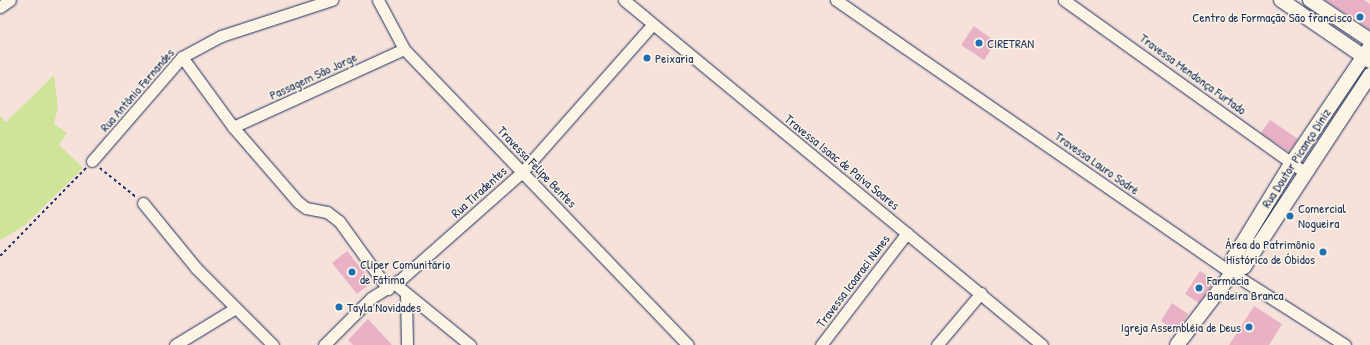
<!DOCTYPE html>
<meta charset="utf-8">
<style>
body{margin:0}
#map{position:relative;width:1370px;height:345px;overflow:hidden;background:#f6e1db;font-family:"Patrick Hand",sans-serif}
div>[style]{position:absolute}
.green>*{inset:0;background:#cee499}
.building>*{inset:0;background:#e9b1c5}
.path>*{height:1.5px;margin-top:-0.75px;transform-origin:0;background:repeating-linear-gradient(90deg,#1b2f5e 0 3px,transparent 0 6px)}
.roads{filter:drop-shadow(0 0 1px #1b2f5e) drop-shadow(0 0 1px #1b2f5e)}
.minor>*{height:11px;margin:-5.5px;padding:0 5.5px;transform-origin:5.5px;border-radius:5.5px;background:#fcf5e5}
.tertiary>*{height:14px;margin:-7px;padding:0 7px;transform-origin:7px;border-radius:7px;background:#fcf5e5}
.dots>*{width:11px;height:11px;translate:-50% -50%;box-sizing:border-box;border:2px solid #fcf5e5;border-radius:50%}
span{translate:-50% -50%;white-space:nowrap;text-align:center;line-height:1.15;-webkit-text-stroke:3px #fcf5e5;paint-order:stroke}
.poi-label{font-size:13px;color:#1b2f5e}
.right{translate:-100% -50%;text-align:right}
.left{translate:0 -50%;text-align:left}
.street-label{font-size:13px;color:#1b2f5e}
</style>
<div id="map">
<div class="green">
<div style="clip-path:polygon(54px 75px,58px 107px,54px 124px,67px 133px,59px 145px,83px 168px,24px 226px,0 240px,0 116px,6px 122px)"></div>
</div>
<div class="building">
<div style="clip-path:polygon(1325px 0,1364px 0,1370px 4px,1370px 30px)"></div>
<div style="clip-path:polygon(974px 26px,996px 42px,984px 60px,961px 45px)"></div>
<div style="clip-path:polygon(1270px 120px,1298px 139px,1289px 152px,1261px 133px)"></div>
<div style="clip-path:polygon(347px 251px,372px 282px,357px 294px,332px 263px)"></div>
<div style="clip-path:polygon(1200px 271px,1215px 281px,1199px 303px,1185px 294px)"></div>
<div style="clip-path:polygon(1172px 303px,1188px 314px,1177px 332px,1161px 321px)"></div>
<div style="clip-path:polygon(1254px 306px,1282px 324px,1269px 345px,1229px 345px)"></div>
<div style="clip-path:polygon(368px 319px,392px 345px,353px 345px,348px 340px)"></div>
</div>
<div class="path">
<div style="left:100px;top:168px;width:46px;rotate:38.9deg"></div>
<div style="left:0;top:256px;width:123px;rotate:-45.7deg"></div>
</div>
<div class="roads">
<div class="minor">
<div style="left:378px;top:0;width:55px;rotate:62deg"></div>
<div style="left:404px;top:49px;width:410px;rotate:46.2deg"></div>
<div style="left:624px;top:0;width:542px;rotate:39.53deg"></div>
<div style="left:836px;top:0;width:481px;rotate:34.6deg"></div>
<div style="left:1232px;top:273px;width:134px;rotate:32.5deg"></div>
<div style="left:1064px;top:0;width:295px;rotate:35.6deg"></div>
<div style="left:0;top:7px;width:12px;rotate:-35deg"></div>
<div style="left:182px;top:57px;width:87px;rotate:53.9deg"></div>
<div style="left:233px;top:127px;width:99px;rotate:49.1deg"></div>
<div style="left:298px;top:202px;width:10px;rotate:37deg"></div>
<div style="left:306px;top:208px;width:21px;rotate:11deg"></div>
<div style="left:327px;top:212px;width:15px;rotate:37deg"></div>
<div style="left:339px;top:221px;width:84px;rotate:54.2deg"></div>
<div style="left:233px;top:127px;width:188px;rotate:-24.5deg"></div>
<div style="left:92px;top:161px;width:138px;rotate:-49.1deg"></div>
<div style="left:182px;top:57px;width:44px;rotate:-28.3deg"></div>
<div style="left:221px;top:36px;width:117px;rotate:-18deg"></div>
<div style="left:143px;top:203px;width:84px;rotate:50.8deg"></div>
<div style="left:196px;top:268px;width:109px;rotate:45deg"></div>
<div style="left:395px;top:284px;width:97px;rotate:39.1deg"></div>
<div style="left:406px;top:296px;width:49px;rotate:88.8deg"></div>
<div style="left:175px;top:345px;width:69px;rotate:-31.4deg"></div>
<div style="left:324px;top:345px;width:66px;rotate:-45deg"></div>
<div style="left:371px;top:298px;width:34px;rotate:-32deg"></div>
<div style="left:400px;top:280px;width:163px;rotate:-41.5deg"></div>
<div style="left:522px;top:172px;width:196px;rotate:-48.5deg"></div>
<div style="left:821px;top:345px;width:141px;rotate:-52.5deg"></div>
<div style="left:937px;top:345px;width:68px;rotate:-49.8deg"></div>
</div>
<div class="tertiary">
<div style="left:1281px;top:0;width:108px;rotate:34.4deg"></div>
<div style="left:1310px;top:0;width:72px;rotate:33.7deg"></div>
<div style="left:1232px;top:273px;width:14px;rotate:-86deg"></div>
<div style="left:1233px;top:259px;width:111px;rotate:-58.6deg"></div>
<div style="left:1291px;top:164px;width:141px;rotate:-56deg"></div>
<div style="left:1177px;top:345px;width:91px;rotate:-52.6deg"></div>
<div style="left:1232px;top:273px;width:13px;rotate:-27deg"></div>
<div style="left:1244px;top:267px;width:230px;rotate:-56.7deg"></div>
</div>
</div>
<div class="dots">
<div style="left:1360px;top:17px;background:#1f6fb2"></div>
<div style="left:979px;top:43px;background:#1f6fb2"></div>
<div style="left:647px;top:58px;background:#1f6fb2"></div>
<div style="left:1290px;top:216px;background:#1f6fb2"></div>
<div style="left:1323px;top:252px;background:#1f6fb2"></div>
<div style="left:352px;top:272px;background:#1f6fb2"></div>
<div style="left:1199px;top:288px;background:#1f6fb2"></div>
<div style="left:339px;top:307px;background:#1f6fb2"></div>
<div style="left:1249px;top:327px;background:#1f6fb2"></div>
</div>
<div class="poi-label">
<span class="right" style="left:1352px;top:17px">Centro de Formação São francisco</span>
<span class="left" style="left:987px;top:43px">CIRETRAN</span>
<span class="left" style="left:655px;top:58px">Peixaria</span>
<span class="left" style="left:1298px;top:216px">Comercial<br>Nogueira</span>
<span class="right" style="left:1315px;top:252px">Área do Patrimônio<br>Histórico de Óbidos</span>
<span class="left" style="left:360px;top:272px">Clíper Comunitário<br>de Fátima</span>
<span class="left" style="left:1207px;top:288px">Farmácia<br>Bandeira Branca</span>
<span class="left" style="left:347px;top:307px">Tayla Novidades</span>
<span class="right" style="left:1241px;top:327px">Igreja Assembléia de Deus</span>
</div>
<div class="street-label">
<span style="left:1193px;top:74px;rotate:36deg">Travessa Mendonça Furtado</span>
<span style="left:313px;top:76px;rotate:-25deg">Passagem São Jorge</span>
<span style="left:137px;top:90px;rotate:-49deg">Rua Antônio Fernandes</span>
<span style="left:1296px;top:158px;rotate:-57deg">Rua Doutor Picanço Diniz</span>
<span style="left:842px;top:162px;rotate:39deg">Travessa Isaac de Paiva Soares</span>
<span style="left:1097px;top:163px;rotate:35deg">Travessa Lauro Sodré</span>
<span style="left:537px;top:167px;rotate:46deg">Travessa Felipe Bentes</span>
<span style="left:479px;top:192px;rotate:-42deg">Rua Tiradentes</span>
<span style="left:853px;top:281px;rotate:-53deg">Travessa Icoaraci Nunes</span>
</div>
</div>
